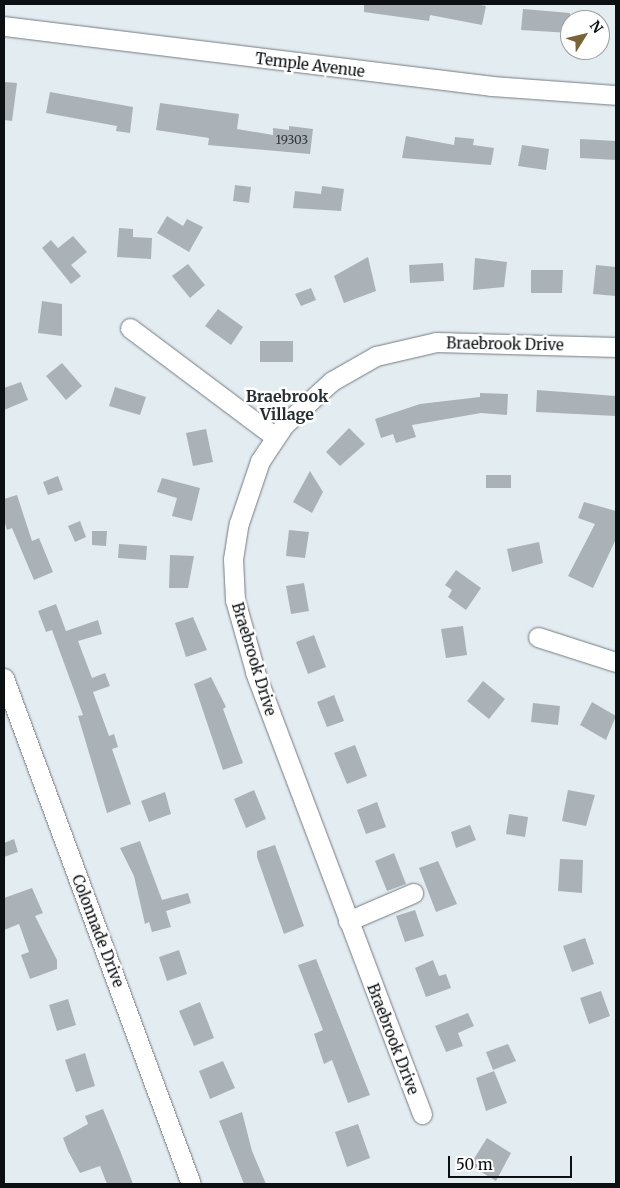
<!DOCTYPE html>
<style>
body{margin:0}
#map{position:relative;width:620px;height:1188px;overflow:hidden;background:#e3ecf1;font-family:Merriweather,serif}
div>[style]{position:absolute}
.building>*{inset:0;background:#aab2b7}
.roads{filter:drop-shadow(0 0 1px #747b80) drop-shadow(0 0 1px #747b80)}
.minor>*{height:19px;margin:-9.5px;padding:0 9.5px;transform-origin:9.5px;border-radius:9.5px;background:#fff}
span{translate:-50% -50%;white-space:nowrap;text-align:center;line-height:1.15;-webkit-text-stroke:5px #fff;paint-order:stroke}
.number-label{font-size:12px;color:#34383b}
.number-label span{-webkit-text-stroke-width:0}
.street-label{font-size:15px;color:#0d1012}
.neighbourhood-label{font-size:16px;color:#262d31;font-weight:700}
.frame{position:absolute;inset:0;border:5px solid #0d1012;pointer-events:none}
.north{position:absolute;left:560px;top:10px;width:50px;height:50px;box-sizing:border-box;background:#fff;border:1px solid #9e9fa0;border-radius:50%;rotate:54deg;font-size:14px;font-weight:700;line-height:20px;text-align:center;color:#0d1012}
.north::after{content:'';display:block;margin:auto;width:18px;height:22px;background:#7c6334;clip-path:polygon(50% 0,100% 100%,50% 72%,0 100%)}
.scale{position:absolute;left:448px;top:1156px;width:124px;height:22px;box-sizing:border-box;border:2px solid #0d1012;border-top:0;padding-left:6px;font-size:15px;line-height:18px;white-space:nowrap;color:#0d1012;-webkit-text-stroke:4px #fff;paint-order:stroke}
</style>
<div id="map">
<div class="building">
<div style="clip-path:polygon(364px 4px,475px 4px,486px 6px,482px 25px,430px 15px,429px 21px,364px 12px)"></div>
<div style="clip-path:polygon(523px 9px,570px 13px,570px 33px,521px 30px)"></div>
<div style="clip-path:polygon(4px 82px,17px 83px,12px 121px,4px 120px)"></div>
<div style="clip-path:polygon(50px 92px,133px 107px,130px 133px,116px 131px,117px 126px,46px 113px)"></div>
<div style="clip-path:polygon(160px 103px,239px 114px,237px 129px,273px 135px,273px 128px,289px 130px,289px 126px,313px 129px,310px 154px,208px 145px,209px 138px,156px 130px)"></div>
<div style="clip-path:polygon(406px 136px,454px 145px,455px 137px,474px 139px,473px 145px,494px 148px,491px 165px,402px 158px)"></div>
<div style="clip-path:polygon(580px 139px,616px 141px,616px 160px,580px 158px)"></div>
<div style="clip-path:polygon(522px 145px,549px 149px,546px 170px,518px 166px)"></div>
<div style="clip-path:polygon(235px 185px,251px 187px,249px 203px,233px 201px)"></div>
<div style="clip-path:polygon(322px 186px,344px 189px,341px 211px,293px 208px,295px 191px,321px 194px)"></div>
<div style="clip-path:polygon(167px 216px,183px 226px,187px 219px,203px 227px,189px 252px,157px 233px)"></div>
<div style="clip-path:polygon(119px 228px,133px 229px,133px 237px,152px 238px,151px 259px,117px 257px)"></div>
<div style="clip-path:polygon(73px 236px,87px 252px,71px 265px,81px 276px,71px 284px,42px 248px,51px 240px,58px 248px)"></div>
<div style="clip-path:polygon(368px 257px,376px 291px,344px 303px,334px 276px)"></div>
<div style="clip-path:polygon(475px 258px,507px 262px,504px 287px,473px 290px)"></div>
<div style="clip-path:polygon(443px 263px,444px 281px,410px 283px,409px 265px)"></div>
<div style="clip-path:polygon(188px 264px,205px 285px,190px 298px,172px 276px)"></div>
<div style="clip-path:polygon(596px 265px,616px 267px,616px 296px,593px 294px)"></div>
<div style="clip-path:polygon(531px 270px,563px 270px,562px 293px,531px 293px)"></div>
<div style="clip-path:polygon(311px 288px,316px 300px,301px 306px,295px 294px)"></div>
<div style="clip-path:polygon(42px 301px,62px 304px,62px 336px,38px 333px)"></div>
<div style="clip-path:polygon(218px 309px,243px 327px,231px 345px,205px 326px)"></div>
<div style="clip-path:polygon(260px 341px,293px 341px,293px 362px,260px 362px)"></div>
<div style="clip-path:polygon(62px 363px,82px 386px,66px 400px,46px 376px)"></div>
<div style="clip-path:polygon(21px 382px,28px 400px,4px 410px,4px 388px)"></div>
<div style="clip-path:polygon(115px 387px,146px 397px,140px 415px,109px 406px)"></div>
<div style="clip-path:polygon(537px 390px,616px 396px,616px 416px,536px 412px)"></div>
<div style="clip-path:polygon(480px 393px,508px 394px,507px 415px,481px 413px,412px 425px,416px 437px,396px 443px,393px 434px,381px 438px,375px 419px,420px 404px,480px 397px)"></div>
<div style="clip-path:polygon(349px 428px,365px 444px,340px 466px,326px 452px)"></div>
<div style="clip-path:polygon(206px 429px,213px 462px,193px 466px,186px 433px)"></div>
<div style="clip-path:polygon(310px 471px,323px 492px,312px 513px,293px 502px)"></div>
<div style="clip-path:polygon(486px 475px,511px 475px,511px 488px,486px 488px)"></div>
<div style="clip-path:polygon(58px 476px,63px 490px,48px 495px,43px 482px)"></div>
<div style="clip-path:polygon(162px 478px,200px 488px,192px 521px,172px 516px,177px 498px,157px 492px)"></div>
<div style="clip-path:polygon(17px 495px,32px 541px,39px 538px,53px 572px,34px 580px,12px 528px,7px 530px,4px 520px,4px 499px)"></div>
<div style="clip-path:polygon(584px 502px,616px 511px,616px 539px,593px 588px,568px 576px,595px 524px,578px 518px)"></div>
<div style="clip-path:polygon(80px 521px,86px 537px,75px 542px,68px 526px)"></div>
<div style="clip-path:polygon(289px 530px,309px 532px,305px 558px,286px 556px)"></div>
<div style="clip-path:polygon(92px 531px,107px 531px,106px 546px,92px 545px)"></div>
<div style="clip-path:polygon(539px 542px,543px 563px,512px 572px,507px 549px)"></div>
<div style="clip-path:polygon(119px 544px,147px 546px,146px 560px,118px 558px)"></div>
<div style="clip-path:polygon(170px 555px,194px 556px,188px 588px,169px 588px)"></div>
<div style="clip-path:polygon(456px 570px,481px 588px,466px 610px,448px 597px,452px 590px,445px 585px)"></div>
<div style="clip-path:polygon(304px 583px,309px 611px,291px 614px,286px 586px)"></div>
<div style="clip-path:polygon(56px 604px,66px 631px,98px 620px,102px 634px,78px 641px,92px 678px,105px 673px,110px 686px,93px 692px,109px 736px,114px 734px,118px 747px,112px 749px,131px 804px,107px 813px,78px 716px,83px 715px,52px 630px,46px 632px,38px 611px)"></div>
<div style="clip-path:polygon(193px 617px,207px 650px,186px 657px,175px 623px)"></div>
<div style="clip-path:polygon(463px 626px,467px 655px,446px 658px,441px 629px)"></div>
<div style="clip-path:polygon(314px 635px,326px 667px,308px 674px,296px 642px)"></div>
<div style="clip-path:polygon(211px 677px,226px 707px,223px 709px,243px 763px,223px 770px,194px 684px)"></div>
<div style="clip-path:polygon(483px 681px,505px 699px,489px 719px,467px 701px)"></div>
<div style="clip-path:polygon(334px 695px,344px 721px,327px 727px,317px 702px)"></div>
<div style="clip-path:polygon(592px 702px,616px 716px,606px 740px,580px 725px)"></div>
<div style="clip-path:polygon(533px 703px,560px 706px,558px 725px,531px 722px)"></div>
<div style="clip-path:polygon(355px 745px,367px 776px,347px 784px,334px 753px)"></div>
<div style="clip-path:polygon(254px 790px,266px 819px,246px 828px,234px 799px)"></div>
<div style="clip-path:polygon(568px 790px,595px 795px,586px 826px,562px 821px)"></div>
<div style="clip-path:polygon(165px 792px,171px 814px,149px 822px,141px 801px)"></div>
<div style="clip-path:polygon(377px 802px,386px 827px,366px 834px,357px 810px)"></div>
<div style="clip-path:polygon(509px 814px,528px 817px,525px 837px,506px 834px)"></div>
<div style="clip-path:polygon(470px 825px,476px 840px,456px 848px,451px 832px)"></div>
<div style="clip-path:polygon(14px 839px,18px 852px,4px 857px,4px 843px)"></div>
<div style="clip-path:polygon(140px 841px,162px 900px,188px 893px,191px 903px,166px 911px,171px 927px,152px 932px,149px 922px,145px 924px,134px 876px,120px 848px)"></div>
<div style="clip-path:polygon(275px 845px,304px 926px,284px 934px,257px 857px,257px 851px)"></div>
<div style="clip-path:polygon(394px 853px,406px 884px,387px 891px,375px 861px)"></div>
<div style="clip-path:polygon(560px 859px,583px 860px,582px 893px,558px 891px)"></div>
<div style="clip-path:polygon(438px 861px,457px 904px,436px 912px,419px 868px)"></div>
<div style="clip-path:polygon(32px 888px,43px 913px,35px 916px,57px 960px,57px 969px,30px 979px,21px 955px,29px 952px,19px 924px,4px 930px,4px 898px)"></div>
<div style="clip-path:polygon(415px 910px,424px 936px,405px 942px,396px 916px)"></div>
<div style="clip-path:polygon(585px 938px,594px 964px,572px 972px,563px 946px)"></div>
<div style="clip-path:polygon(179px 950px,187px 974px,167px 981px,159px 957px)"></div>
<div style="clip-path:polygon(316px 959px,370px 1095px,348px 1103px,332px 1060px,324px 1064px,314px 1034px,323px 1030px,298px 965px)"></div>
<div style="clip-path:polygon(433px 960px,439px 976px,446px 974px,451px 988px,426px 997px,415px 968px)"></div>
<div style="clip-path:polygon(601px 991px,610px 1016px,589px 1024px,580px 998px)"></div>
<div style="clip-path:polygon(68px 999px,76px 1025px,57px 1031px,49px 1005px)"></div>
<div style="clip-path:polygon(200px 1002px,214px 1038px,194px 1046px,179px 1011px)"></div>
<div style="clip-path:polygon(468px 1013px,474px 1026px,458px 1033px,463px 1046px,446px 1052px,435px 1026px)"></div>
<div style="clip-path:polygon(508px 1044px,516px 1061px,493px 1070px,486px 1052px)"></div>
<div style="clip-path:polygon(85px 1053px,95px 1086px,76px 1092px,65px 1060px)"></div>
<div style="clip-path:polygon(223px 1061px,235px 1088px,210px 1099px,199px 1071px)"></div>
<div style="clip-path:polygon(494px 1071px,507px 1103px,486px 1111px,476px 1078px)"></div>
<div style="clip-path:polygon(103px 1109px,121px 1153px,133px 1184px,107px 1184px,100px 1166px,80px 1173px,68px 1151px,63px 1138px,88px 1124px,85px 1116px)"></div>
<div style="clip-path:polygon(242px 1112px,252px 1151px,266px 1184px,244px 1184px,219px 1121px)"></div>
<div style="clip-path:polygon(358px 1124px,370px 1158px,347px 1167px,335px 1132px)"></div>
<div style="clip-path:polygon(487px 1138px,511px 1153px,496px 1181px,470px 1165px)"></div>
</div>
<div class="roads">
<div class="minor">
<div style="left:4px;top:26px;width:491px;rotate:7deg"></div>
<div style="left:491px;top:86px;width:125px;rotate:4.1deg"></div>
<div style="left:130px;top:328px;width:181px;rotate:36.9deg"></div>
<div style="left:538px;top:637px;width:82px;rotate:17.8deg"></div>
<div style="left:4px;top:678px;width:539px;rotate:69.72deg"></div>
<div style="left:348px;top:921px;width:71px;rotate:-23.3deg"></div>
<div style="left:422px;top:1114px;width:473px;rotate:-110.7deg"></div>
<div style="left:255px;top:671px;width:74px;rotate:-105.7deg"></div>
<div style="left:235px;top:600px;width:41px;rotate:-92.8deg"></div>
<div style="left:233px;top:559px;width:36px;rotate:-81deg"></div>
<div style="left:239px;top:523px;width:65px;rotate:-71.3deg"></div>
<div style="left:260px;top:461px;width:43px;rotate:-56.3deg"></div>
<div style="left:284px;top:425px;width:65px;rotate:-42.5deg"></div>
<div style="left:332px;top:381px;width:51px;rotate:-29.6deg"></div>
<div style="left:376px;top:356px;width:62px;rotate:-13.1deg"></div>
<div style="left:436px;top:342px;width:180px;rotate:1.6deg"></div>
</div>
</div>
<div class="number-label">
<span style="left:292px;top:140px">19303</span>
</div>
<div class="street-label">
<span style="left:310px;top:65px;rotate:7deg">Temple Avenue</span>
<span style="left:505px;top:344px;rotate:1deg">Braebrook Drive</span>
<span style="left:254px;top:659px;rotate:73deg">Braebrook Drive</span>
<span style="left:98px;top:931px;rotate:69deg">Colonnade Drive</span>
<span style="left:393px;top:1039px;rotate:69deg">Braebrook Drive</span>
</div>
<div class="neighbourhood-label">
<span style="left:287px;top:405px">Braebrook<br>Village</span>
</div>
<div class="frame"></div>
<div class="north">N</div>
<div class="scale">50 m</div>
</div>
